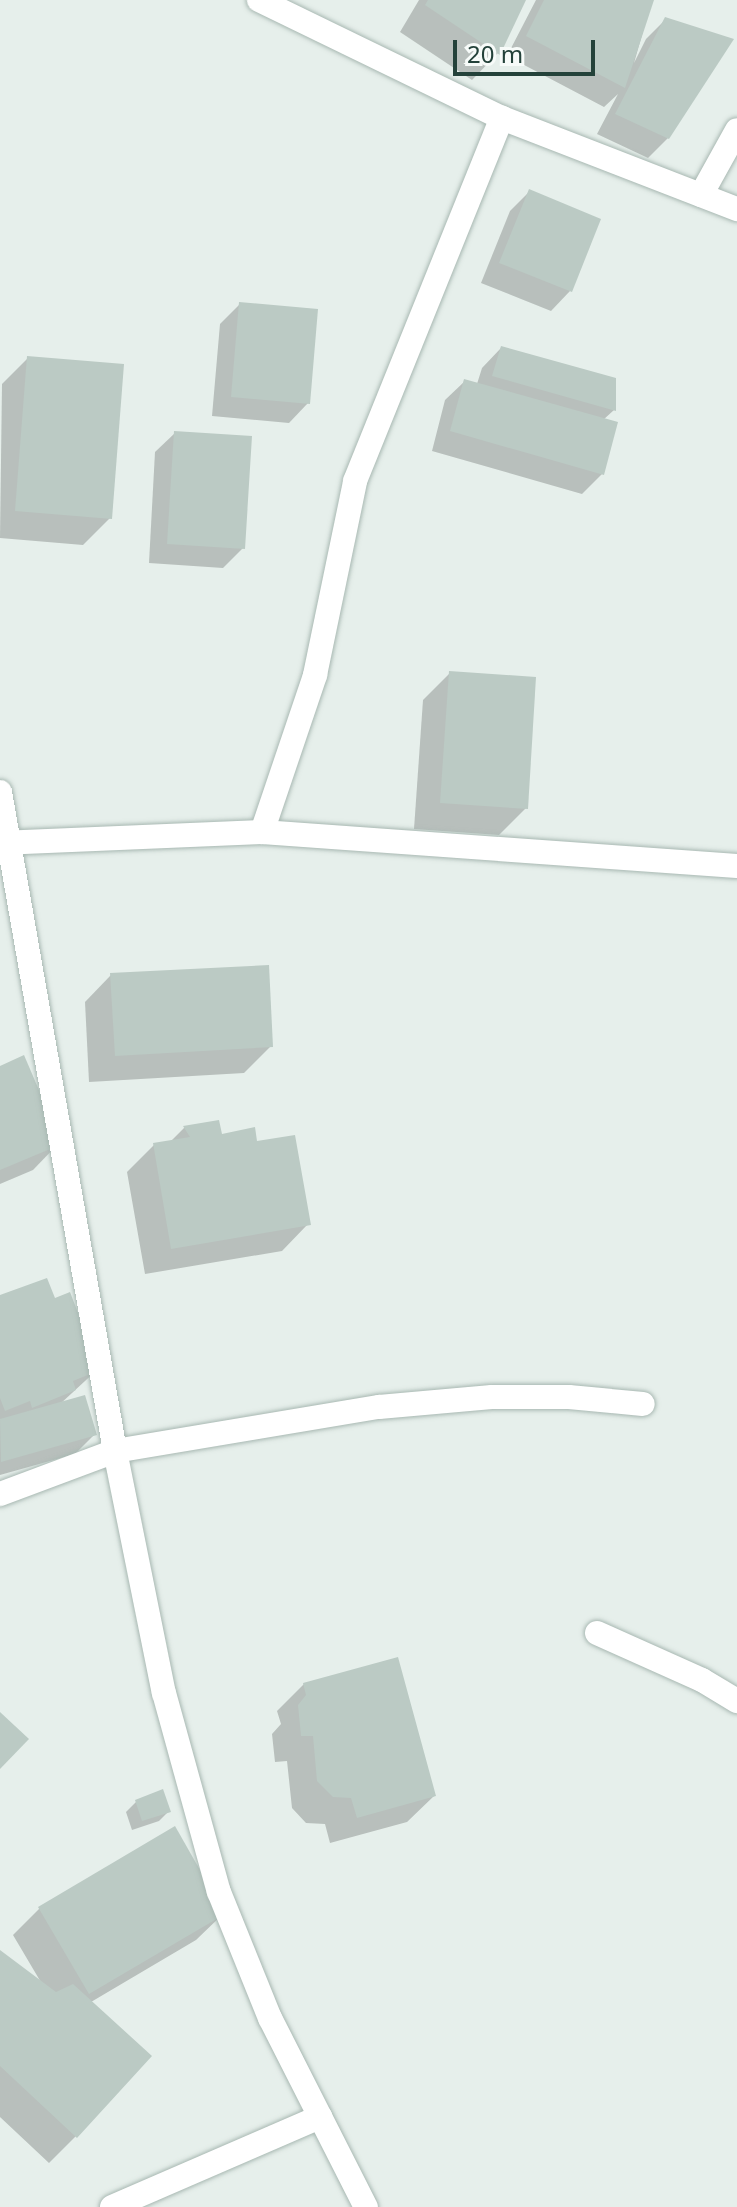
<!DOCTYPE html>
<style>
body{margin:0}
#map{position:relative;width:737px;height:2207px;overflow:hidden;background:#e6efeb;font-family:"Noto Sans",sans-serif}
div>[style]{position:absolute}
.shadow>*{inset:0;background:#0003}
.building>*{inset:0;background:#bbcac4}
.roads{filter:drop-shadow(0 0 2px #a8b8b2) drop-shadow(0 0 2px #a8b8b2)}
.minor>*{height:24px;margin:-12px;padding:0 12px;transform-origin:12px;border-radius:12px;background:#fff}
span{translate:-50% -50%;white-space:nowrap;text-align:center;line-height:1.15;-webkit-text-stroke:6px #f7fbf9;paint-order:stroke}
.scale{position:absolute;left:453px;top:40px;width:142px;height:36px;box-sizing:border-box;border:4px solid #24423a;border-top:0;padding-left:10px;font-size:24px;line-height:28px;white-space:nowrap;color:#24423a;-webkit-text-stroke:6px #f7fbf9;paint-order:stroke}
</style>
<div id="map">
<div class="shadow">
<div style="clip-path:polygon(419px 0,524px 0,498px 53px,472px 80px,400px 32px)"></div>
<div style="clip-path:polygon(536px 0,652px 0,634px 63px,646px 39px,666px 19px,668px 138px,648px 158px,597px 134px,618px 94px,604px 107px,507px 56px)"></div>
<div style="clip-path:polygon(530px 191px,570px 291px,551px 311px,481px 283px,510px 211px)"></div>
<div style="clip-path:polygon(240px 304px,308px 403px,289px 423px,212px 416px,220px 324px)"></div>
<div style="clip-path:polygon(501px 348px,614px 410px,603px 420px,602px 474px,582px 494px,432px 451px,445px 400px,465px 381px,477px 384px,482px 368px)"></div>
<div style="clip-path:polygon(28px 358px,110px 518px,83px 545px,0 538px,2px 384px)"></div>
<div style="clip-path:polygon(175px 433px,243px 548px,223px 568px,149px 563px,155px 452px)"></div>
<div style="clip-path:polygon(450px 673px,526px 808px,499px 835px,414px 829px,423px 700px)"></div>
<div style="clip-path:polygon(111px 975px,271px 1046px,244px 1073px,89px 1082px,85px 1002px)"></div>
<div style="clip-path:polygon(0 1068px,59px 1143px,33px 1170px,0 1184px)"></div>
<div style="clip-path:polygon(218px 1122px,221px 1136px,255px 1144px,308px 1224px,282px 1251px,145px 1274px,127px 1172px,154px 1145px,169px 1143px,184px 1128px)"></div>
<div style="clip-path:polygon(0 1298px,54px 1300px,98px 1369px,59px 1405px,95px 1434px,75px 1454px,0 1475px)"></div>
<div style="clip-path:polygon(304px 1684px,434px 1796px,407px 1822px,330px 1843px,325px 1824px,306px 1823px,292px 1808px,287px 1761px,275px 1762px,272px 1734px,281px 1724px,277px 1711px)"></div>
<div style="clip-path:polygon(136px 1802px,169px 1811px,159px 1821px,132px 1830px,126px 1812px)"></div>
<div style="clip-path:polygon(40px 1908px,223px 1914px,196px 1940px,91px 2002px,76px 2136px,49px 2163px,0 2117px,0 1952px,42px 1984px,13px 1935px)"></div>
</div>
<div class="building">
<div style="clip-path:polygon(428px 0,526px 0,500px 55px,425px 5px)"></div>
<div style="clip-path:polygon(544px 0,654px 0,625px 88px,526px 36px)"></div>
<div style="clip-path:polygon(665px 17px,734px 39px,669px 139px,615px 114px)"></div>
<div style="clip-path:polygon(529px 189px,601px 219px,572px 292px,499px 263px)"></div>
<div style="clip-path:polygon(239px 302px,318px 309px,310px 404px,231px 397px)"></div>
<div style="clip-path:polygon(501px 346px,616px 378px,616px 411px,492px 376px)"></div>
<div style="clip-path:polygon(27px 356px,124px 364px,112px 519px,15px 511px)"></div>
<div style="clip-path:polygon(464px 379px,618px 422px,604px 475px,450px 431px)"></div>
<div style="clip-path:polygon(174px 431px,252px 436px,245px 549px,167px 544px)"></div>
<div style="clip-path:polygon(449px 671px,536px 677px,528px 809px,440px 803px)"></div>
<div style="clip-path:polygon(269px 965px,273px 1047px,115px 1056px,110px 973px)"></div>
<div style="clip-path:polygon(24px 1055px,62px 1144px,0 1170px,0 1066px)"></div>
<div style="clip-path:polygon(219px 1120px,222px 1134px,255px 1127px,257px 1141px,295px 1135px,311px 1225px,171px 1249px,153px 1143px,190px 1137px,183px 1126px)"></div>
<div style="clip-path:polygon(47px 1278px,55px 1298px,70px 1292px,100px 1370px,73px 1381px,76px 1390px,32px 1408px,30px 1401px,5px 1411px,0 1398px,0 1295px)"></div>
<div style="clip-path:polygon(85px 1395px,97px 1435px,1px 1462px,0 1419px)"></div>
<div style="clip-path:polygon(398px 1657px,436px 1796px,357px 1818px,351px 1798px,333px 1797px,317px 1781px,313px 1736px,301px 1736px,298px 1705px,306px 1695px,303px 1683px)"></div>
<div style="clip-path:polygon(0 1712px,29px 1739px,0 1769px)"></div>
<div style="clip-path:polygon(163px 1789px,171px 1812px,142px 1821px,135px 1800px)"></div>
<div style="clip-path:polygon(175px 1826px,225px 1914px,89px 1994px,38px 1907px)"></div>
<div style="clip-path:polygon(0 1950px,56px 1992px,73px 1984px,152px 2056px,77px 2138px,0 2066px)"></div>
</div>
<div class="roads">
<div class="minor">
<div style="left:259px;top:0;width:270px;rotate:25.9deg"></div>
<div style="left:502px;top:118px;width:252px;rotate:21.2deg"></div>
<div style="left:701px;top:195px;width:74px;rotate:-61deg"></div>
<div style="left:0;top:792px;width:669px;rotate:80.1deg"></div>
<div style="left:115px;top:1451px;width:247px;rotate:78.6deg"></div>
<div style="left:164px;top:1693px;width:206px;rotate:74.6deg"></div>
<div style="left:219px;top:1892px;width:136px;rotate:68deg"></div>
<div style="left:270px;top:2018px;width:212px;rotate:63.1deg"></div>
<div style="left:262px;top:832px;width:166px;rotate:-71.3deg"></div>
<div style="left:315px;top:675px;width:198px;rotate:-78.3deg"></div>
<div style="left:355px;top:481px;width:392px;rotate:-68deg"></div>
<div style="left:0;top:843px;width:262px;rotate:-2.4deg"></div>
<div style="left:262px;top:832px;width:476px;rotate:4.1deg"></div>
<div style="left:0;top:1494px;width:123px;rotate:-20.5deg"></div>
<div style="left:115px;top:1451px;width:268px;rotate:-9.5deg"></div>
<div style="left:379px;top:1407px;width:113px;rotate:-5.1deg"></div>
<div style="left:492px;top:1397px;width:77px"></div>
<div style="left:569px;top:1397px;width:74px;rotate:5.4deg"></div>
<div style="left:597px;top:1633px;width:115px;rotate:24.1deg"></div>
<div style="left:702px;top:1680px;width:41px;rotate:31deg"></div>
<div style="left:112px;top:2207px;width:227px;rotate:-23.4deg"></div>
</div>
</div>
<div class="scale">20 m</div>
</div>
